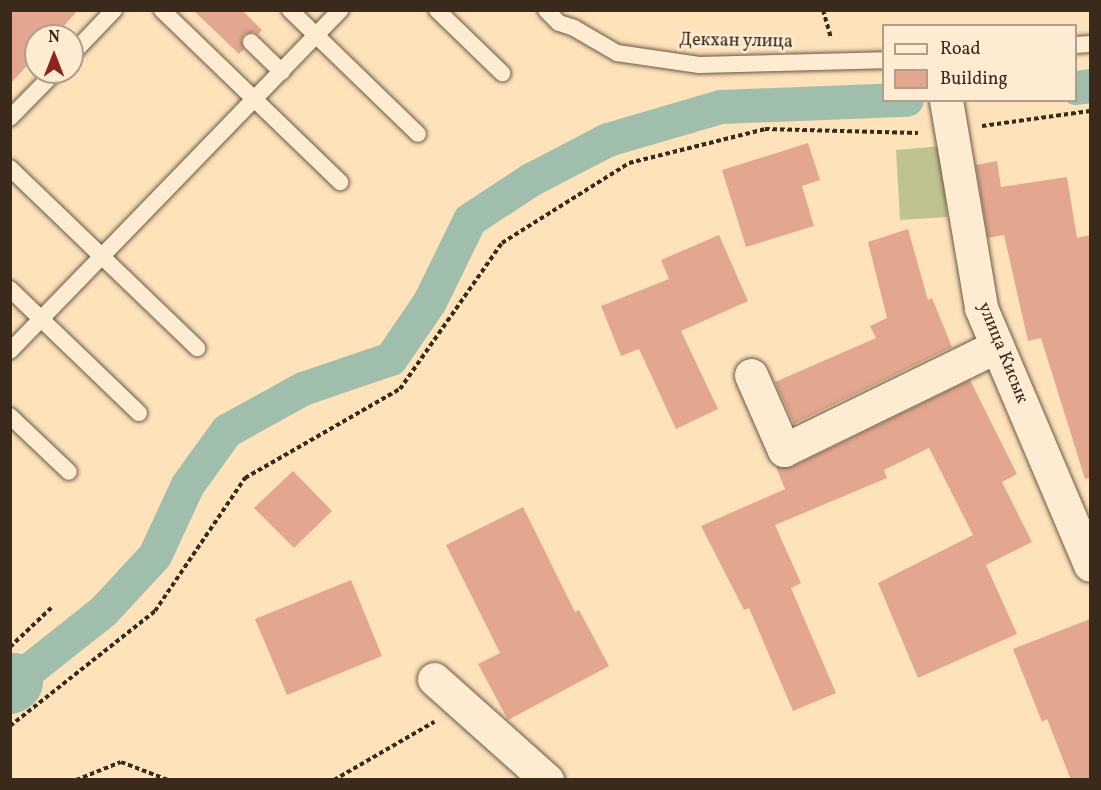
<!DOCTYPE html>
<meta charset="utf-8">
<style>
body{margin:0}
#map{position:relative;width:1101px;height:790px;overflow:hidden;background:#fee2ba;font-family:Vollkorn,serif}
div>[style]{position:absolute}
.green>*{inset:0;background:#bfc390}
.canal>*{height:34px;margin:-17px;padding:0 17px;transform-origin:17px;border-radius:17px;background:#a0beac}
.river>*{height:58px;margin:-29px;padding:0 29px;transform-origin:29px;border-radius:29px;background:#a0beac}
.building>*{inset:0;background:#e3a78f}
.path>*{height:4px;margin-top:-2px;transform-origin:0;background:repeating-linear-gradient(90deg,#392a1c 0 4.5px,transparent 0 7.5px)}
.roads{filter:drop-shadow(0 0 2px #6a5844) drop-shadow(0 0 2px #6a5844)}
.service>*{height:16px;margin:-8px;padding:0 8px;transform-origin:8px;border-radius:8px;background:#feecd2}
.minor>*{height:33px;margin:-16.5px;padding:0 16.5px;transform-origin:16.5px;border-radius:16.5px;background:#feecd2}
span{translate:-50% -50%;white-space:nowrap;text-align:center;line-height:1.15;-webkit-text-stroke:5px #feecd2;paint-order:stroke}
.street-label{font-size:18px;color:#392a1c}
.frame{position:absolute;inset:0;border:12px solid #392a1c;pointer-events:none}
.legend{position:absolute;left:882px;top:24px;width:195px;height:78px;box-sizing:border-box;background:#feecd2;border:2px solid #af9e89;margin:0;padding:8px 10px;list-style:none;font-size:18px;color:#392a1c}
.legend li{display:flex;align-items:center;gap:12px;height:30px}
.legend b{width:30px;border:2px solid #af9e89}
.north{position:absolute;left:24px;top:24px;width:60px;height:60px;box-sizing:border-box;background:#feecd2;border:2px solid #af9e89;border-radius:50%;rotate:0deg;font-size:16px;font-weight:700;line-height:24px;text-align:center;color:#392a1c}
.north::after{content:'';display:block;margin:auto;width:21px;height:27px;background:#8f2418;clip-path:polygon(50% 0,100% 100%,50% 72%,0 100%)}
</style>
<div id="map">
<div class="green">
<div style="clip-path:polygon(942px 146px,947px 217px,900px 220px,896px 150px)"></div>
</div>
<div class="canal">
<div style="left:1076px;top:88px;width:14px;rotate:-8deg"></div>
<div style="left:12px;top:684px;width:117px;rotate:-38.4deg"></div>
<div style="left:104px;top:611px;width:75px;rotate:-47.2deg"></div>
<div style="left:155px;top:556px;width:78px;rotate:-65.1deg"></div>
<div style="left:188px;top:485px;width:67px;rotate:-54.2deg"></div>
<div style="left:227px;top:431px;width:87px;rotate:-28.9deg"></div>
<div style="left:303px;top:389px;width:93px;rotate:-18.8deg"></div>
<div style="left:391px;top:359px;width:69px;rotate:-55.6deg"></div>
<div style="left:430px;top:302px;width:91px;rotate:-64deg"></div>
<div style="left:470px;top:220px;width:73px;rotate:-33.3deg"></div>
<div style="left:531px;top:180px;width:87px;rotate:-27.5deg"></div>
<div style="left:608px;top:140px;width:118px;rotate:-16.3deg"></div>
<div style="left:721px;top:107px;width:186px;rotate:-2.2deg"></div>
</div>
<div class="river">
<div style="left:10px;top:685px;width:5px;rotate:-37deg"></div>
</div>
<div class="building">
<div style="clip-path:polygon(10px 10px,78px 10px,55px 36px,36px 36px,36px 56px,10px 84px)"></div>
<div style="clip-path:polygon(193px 10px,242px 10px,262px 30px,258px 34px,253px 32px,244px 34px,241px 40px,244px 49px,239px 54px)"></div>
<div style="clip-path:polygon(808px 143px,820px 180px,802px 186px,814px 226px,746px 247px,722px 170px)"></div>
<div style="clip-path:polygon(997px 161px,1001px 187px,1067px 177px,1077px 238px,1090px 235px,1090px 478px,1085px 479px,1041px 338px,1028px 341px,1004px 235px,988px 238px,976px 165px)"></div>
<div style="clip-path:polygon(908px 229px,928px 300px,932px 298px,952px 347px,794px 424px,775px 382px,876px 338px,870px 326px,887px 318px,868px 242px)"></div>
<div style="clip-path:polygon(719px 235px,748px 301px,681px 331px,718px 409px,676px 429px,639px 349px,621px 356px,601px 306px,669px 279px,661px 260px)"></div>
<div style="clip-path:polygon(970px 380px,1017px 474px,1002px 482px,1032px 542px,986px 565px,1017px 634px,918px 678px,878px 583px,973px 535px,929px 448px,884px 470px,887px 478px,775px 525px,801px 583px,791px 588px,836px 693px,793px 711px,749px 608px,744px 610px,701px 526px,785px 489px,776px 467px,792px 467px)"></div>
<div style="clip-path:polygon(293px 471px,332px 511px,294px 548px,254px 508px)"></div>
<div style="clip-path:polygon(523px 507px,575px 612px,579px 610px,609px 666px,508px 720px,478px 664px,500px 653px,446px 545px)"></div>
<div style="clip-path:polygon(351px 580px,382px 656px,287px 695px,255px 619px)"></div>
<div style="clip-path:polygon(1090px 619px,1090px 780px,1071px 780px,1047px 719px,1042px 722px,1013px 649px)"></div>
</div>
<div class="path">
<div style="left:823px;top:10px;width:29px;rotate:74deg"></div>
<div style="left:982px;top:126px;width:109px;rotate:-7.9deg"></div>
<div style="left:10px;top:647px;width:57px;rotate:-43.6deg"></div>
<div style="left:10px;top:726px;width:185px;rotate:-38.4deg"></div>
<div style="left:155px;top:611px;width:161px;rotate:-55.9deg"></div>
<div style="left:245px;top:478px;width:179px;rotate:-29.9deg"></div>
<div style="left:400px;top:389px;width:178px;rotate:-55.1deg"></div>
<div style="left:502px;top:243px;width:150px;rotate:-32.2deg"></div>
<div style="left:629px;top:163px;width:140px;rotate:-14deg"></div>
<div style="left:765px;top:129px;width:153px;rotate:1.5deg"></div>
<div style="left:76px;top:780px;width:48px;rotate:-21.8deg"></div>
<div style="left:121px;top:762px;width:50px;rotate:21deg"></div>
<div style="left:334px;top:780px;width:116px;rotate:-30.1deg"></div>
</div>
<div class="roads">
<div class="service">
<div style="left:162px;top:10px;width:248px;rotate:44deg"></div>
<div style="left:290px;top:10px;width:178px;rotate:44.1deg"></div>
<div style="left:437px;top:10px;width:91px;rotate:44.1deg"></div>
<div style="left:546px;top:10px;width:18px;rotate:45deg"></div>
<div style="left:559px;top:23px;width:16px;rotate:18deg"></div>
<div style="left:574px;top:28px;width:50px;rotate:30.2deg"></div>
<div style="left:617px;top:53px;width:83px;rotate:8.3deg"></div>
<div style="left:699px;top:65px;width:185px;rotate:-1.5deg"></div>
<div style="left:251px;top:42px;width:43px;rotate:44.1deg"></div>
<div style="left:1076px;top:45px;width:14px;rotate:-4deg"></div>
<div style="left:72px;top:54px;width:61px;rotate:-46.3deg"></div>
<div style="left:10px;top:118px;width:64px;rotate:-45.6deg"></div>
<div style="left:10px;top:168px;width:260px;rotate:43.9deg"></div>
<div style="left:10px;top:289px;width:179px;rotate:43.9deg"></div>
<div style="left:10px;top:351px;width:475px;rotate:-45.9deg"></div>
<div style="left:10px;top:416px;width:81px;rotate:43.5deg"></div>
</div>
<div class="minor">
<div style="left:946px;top:100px;width:211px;rotate:80.4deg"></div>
<div style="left:981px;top:308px;width:279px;rotate:67deg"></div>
<div style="left:751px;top:375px;width:82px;rotate:66.3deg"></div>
<div style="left:784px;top:450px;width:237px;rotate:-26deg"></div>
<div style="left:434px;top:679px;width:152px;rotate:41.8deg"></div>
</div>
</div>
<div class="street-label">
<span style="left:736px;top:42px;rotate:1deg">Декхан улица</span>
<span style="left:1002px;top:353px;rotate:68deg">улица Кисык</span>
</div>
<div class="frame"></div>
<ul class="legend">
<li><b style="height:8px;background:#feecd2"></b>Road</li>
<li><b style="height:16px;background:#e3a78f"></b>Building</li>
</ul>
<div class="north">N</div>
</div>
